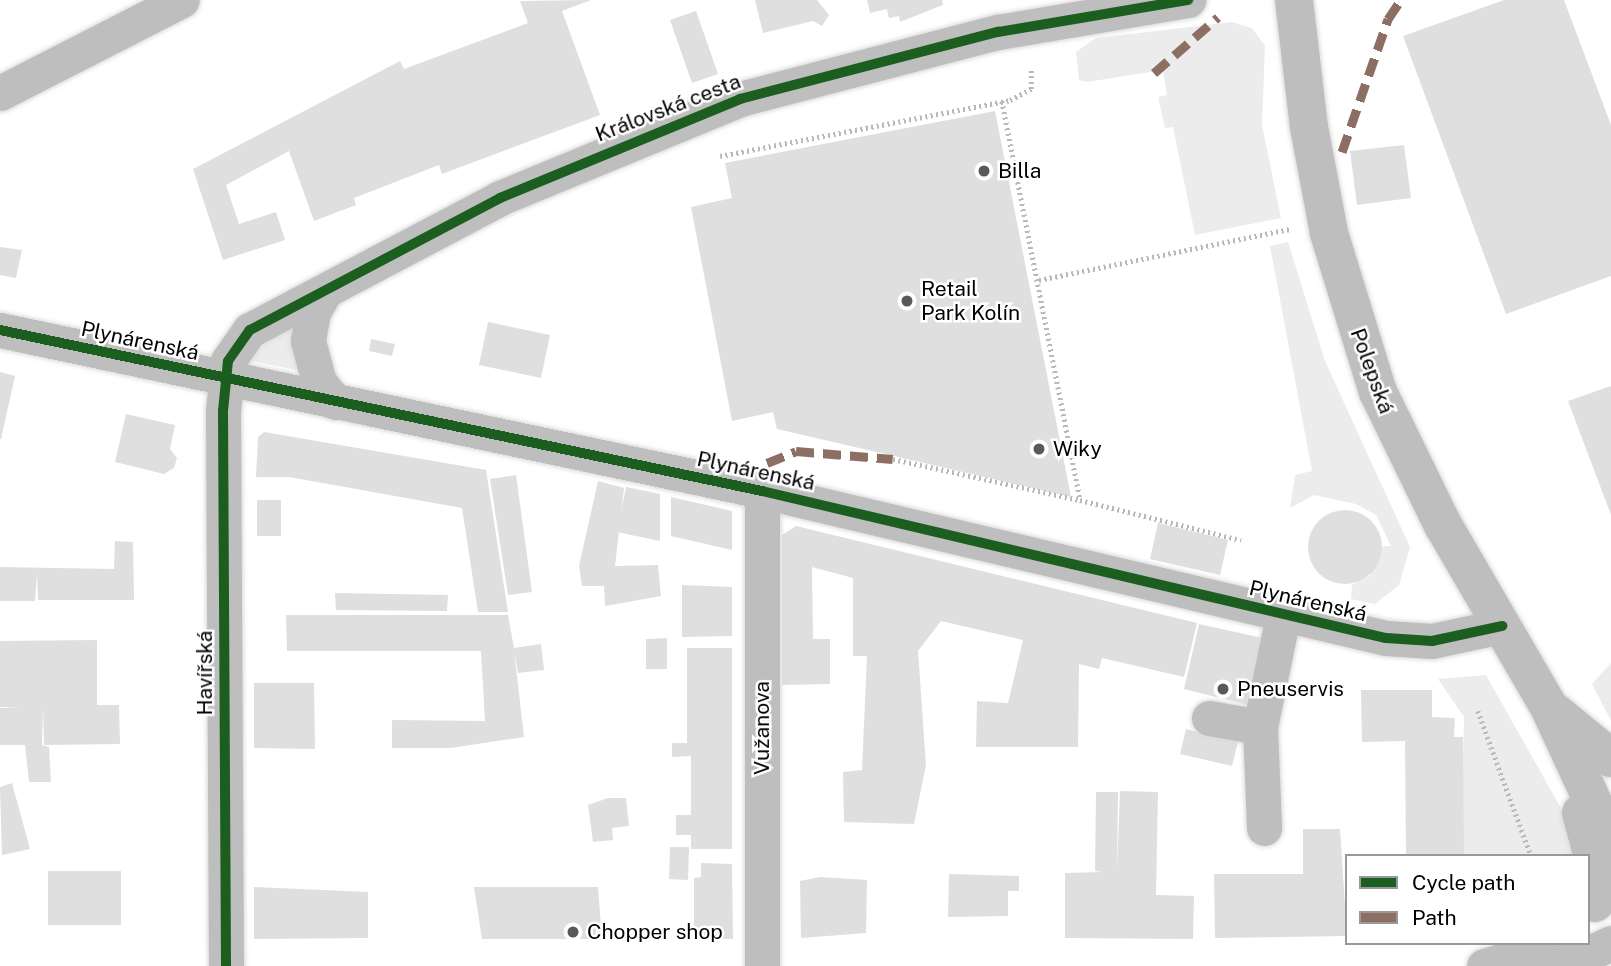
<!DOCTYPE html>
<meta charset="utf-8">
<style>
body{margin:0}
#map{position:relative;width:1611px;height:966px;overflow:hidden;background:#fff;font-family:"Public Sans",sans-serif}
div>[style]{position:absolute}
.green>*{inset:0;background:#ececec}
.building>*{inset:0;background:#dfdfdf}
.round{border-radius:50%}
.path>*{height:4.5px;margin-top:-2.25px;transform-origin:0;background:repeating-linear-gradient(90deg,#b9b9b9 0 2px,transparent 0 5.5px)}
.roads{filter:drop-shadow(0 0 2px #dbdbdb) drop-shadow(0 0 2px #dbdbdb)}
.minor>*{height:35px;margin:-17.5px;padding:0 17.5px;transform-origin:17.5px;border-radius:17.5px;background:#bebebe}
.major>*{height:38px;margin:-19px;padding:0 19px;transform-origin:19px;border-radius:19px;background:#bebebe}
.quiet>*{height:9px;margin-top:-4.5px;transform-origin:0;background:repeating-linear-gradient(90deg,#8d6e63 0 18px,transparent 0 27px)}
.cycleway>*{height:10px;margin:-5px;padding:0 5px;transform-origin:5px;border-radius:5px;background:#1b5e20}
.dots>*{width:19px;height:19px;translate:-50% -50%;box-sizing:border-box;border:4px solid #fff;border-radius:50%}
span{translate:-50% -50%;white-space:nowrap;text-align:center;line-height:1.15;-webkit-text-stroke:5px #fff;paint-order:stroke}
.street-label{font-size:21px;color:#000}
.poi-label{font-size:21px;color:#000}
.left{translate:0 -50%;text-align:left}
.legend{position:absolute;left:1345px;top:854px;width:245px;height:91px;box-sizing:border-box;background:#fff;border:2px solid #999;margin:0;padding:9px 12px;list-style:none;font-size:21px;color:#000}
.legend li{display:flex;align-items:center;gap:14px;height:35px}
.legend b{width:35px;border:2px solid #999}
</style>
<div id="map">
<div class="green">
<div style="clip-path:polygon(1232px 22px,1252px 28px,1265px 46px,1262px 125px,1281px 218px,1195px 235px,1173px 127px,1165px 128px,1158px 97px,1167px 95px,1163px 70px,1087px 82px,1079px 80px,1076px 52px,1096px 38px)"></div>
<div style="clip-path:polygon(1288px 242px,1325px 361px,1410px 547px,1399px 585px,1375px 604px,1351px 599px,1352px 585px,1370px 576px,1383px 546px,1391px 546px,1376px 515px,1356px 504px,1314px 495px,1290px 508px,1295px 475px,1312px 471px,1270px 246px)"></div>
<div style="clip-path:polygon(292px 329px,302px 371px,251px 361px,269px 339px)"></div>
<div style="clip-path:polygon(1611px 663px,1611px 721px,1592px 684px)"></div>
<div style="clip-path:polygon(1486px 675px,1580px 842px,1581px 856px,1461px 856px,1464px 717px,1438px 679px)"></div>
</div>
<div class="building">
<div style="clip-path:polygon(591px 0,562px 11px,600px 115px,442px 174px,439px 165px,354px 198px,356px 205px,314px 221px,289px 151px,226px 185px,239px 224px,276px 212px,285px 240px,223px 260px,193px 169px,400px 61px,404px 69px,528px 23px,520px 1px)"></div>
<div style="clip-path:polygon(755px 0,817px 0,829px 15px,822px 26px,813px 21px,763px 33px)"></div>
<div style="clip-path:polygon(867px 0,942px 0,943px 5px,900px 22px,899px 16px,889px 18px,887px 9px,870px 13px)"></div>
<div style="clip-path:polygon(1504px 0,1564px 0,1611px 125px,1611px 276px,1506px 314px,1403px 36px)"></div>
<div style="clip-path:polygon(696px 11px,718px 74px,692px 83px,670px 20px)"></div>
<div style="clip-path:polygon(995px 111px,1071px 497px,777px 429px,773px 412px,732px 421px,691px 207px,732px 198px,725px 163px)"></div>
<div style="clip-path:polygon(1404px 145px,1411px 198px,1357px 205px,1350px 151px)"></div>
<div style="clip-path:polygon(0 247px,22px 250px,16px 278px,0 275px)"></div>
<div style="clip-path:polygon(488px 322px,550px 335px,541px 378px,479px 365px)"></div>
<div style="clip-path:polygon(371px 339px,395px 344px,392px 356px,369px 351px)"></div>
<div style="clip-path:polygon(0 372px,15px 376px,1px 439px,0 439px)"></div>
<div style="clip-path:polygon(1611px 386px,1611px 515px,1568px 401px)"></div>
<div style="clip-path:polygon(126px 414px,175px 425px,170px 449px,177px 458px,174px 468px,164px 474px,115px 462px)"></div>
<div style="clip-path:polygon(264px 432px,486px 470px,508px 612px,478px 612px,462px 508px,289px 477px,256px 477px,258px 437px)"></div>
<div style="clip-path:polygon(516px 475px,532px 592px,508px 595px,490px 479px)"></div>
<div style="clip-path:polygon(598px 481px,624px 488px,615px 566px,658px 565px,661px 596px,605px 606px,604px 586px,582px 586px,579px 566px)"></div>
<div style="clip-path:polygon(626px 487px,660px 494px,660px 541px,617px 532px)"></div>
<div style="clip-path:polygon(671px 497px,732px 511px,732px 550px,671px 536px)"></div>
<div style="clip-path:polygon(257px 500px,281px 500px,281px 536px,257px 536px)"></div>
<div class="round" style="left:1308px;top:510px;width:74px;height:74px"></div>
<div style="clip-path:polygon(1158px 523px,1228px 540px,1220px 575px,1150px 559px)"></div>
<div style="clip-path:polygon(796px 526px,1197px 623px,1184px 677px,1102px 658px,1099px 669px,1079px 664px,1078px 747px,976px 747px,977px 701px,1008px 703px,1023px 640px,941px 621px,918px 651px,926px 765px,914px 824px,844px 822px,843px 772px,862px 770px,867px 656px,853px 656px,853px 578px,812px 567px,813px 639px,830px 639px,830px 684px,782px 685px,782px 535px)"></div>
<div style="clip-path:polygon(115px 541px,133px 542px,134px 600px,38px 600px,37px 573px,35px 601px,0 601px,0 567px,114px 569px)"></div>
<div style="clip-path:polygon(682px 585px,732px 587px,732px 636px,682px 637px)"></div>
<div style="clip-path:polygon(335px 593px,448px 595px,447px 611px,336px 610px)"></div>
<div style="clip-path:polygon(286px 615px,508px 615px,514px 648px,541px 644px,544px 670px,518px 673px,514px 650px,524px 737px,451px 748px,392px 748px,392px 720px,485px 721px,481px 651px,287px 651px)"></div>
<div style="clip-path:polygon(1199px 624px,1267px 639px,1252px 706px,1184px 689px)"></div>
<div style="clip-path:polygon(667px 638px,667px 669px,646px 669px,646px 639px)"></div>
<div style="clip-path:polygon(97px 640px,97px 705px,119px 705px,120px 744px,44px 745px,43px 707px,42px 745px,49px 747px,51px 782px,29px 782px,25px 745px,0 745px,0 708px,19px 707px,0 707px,0 641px)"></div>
<div style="clip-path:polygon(687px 648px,732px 648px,732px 849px,691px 849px,691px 835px,676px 835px,676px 815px,691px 815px,691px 756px,672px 757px,672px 743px,687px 743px)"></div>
<div style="clip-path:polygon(254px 683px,314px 683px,315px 749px,254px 748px)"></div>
<div style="clip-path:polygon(1361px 690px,1432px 690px,1432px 717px,1455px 718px,1454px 737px,1463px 737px,1464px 856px,1406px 856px,1405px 741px,1362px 742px)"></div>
<div style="clip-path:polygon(1186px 729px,1238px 742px,1232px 766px,1180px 754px)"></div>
<div style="clip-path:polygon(12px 783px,30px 849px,2px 855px,0 787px)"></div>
<div style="clip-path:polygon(1120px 791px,1158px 792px,1156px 895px,1194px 896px,1193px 939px,1065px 938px,1065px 873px,1103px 872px,1095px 871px,1096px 792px,1118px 792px,1117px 872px)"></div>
<div style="clip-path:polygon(608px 798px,626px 798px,629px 826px,612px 828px,613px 840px,593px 842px,588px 805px)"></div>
<div style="clip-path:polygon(1303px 829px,1340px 829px,1347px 936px,1215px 938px,1214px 874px,1303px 874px)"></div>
<div style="clip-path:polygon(670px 847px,689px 847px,688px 880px,669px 879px)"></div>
<div style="clip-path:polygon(701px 863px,732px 864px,733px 939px,694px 939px,694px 878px,701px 877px)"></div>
<div style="clip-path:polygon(48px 871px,121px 871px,121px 925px,48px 925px)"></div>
<div style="clip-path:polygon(949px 874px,1019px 876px,1019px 891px,1008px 891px,1008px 916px,948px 917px)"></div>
<div style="clip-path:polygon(820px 877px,867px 880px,866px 933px,801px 938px,800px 881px)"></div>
<div style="clip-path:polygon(254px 887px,368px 892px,368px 938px,254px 939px)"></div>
<div style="clip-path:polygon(474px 887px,598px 887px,602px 939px,482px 939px)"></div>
</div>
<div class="path">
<div style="left:1002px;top:101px;width:407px;rotate:78.9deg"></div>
<div style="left:1080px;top:500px;width:166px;rotate:14deg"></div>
<div style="left:720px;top:156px;width:295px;rotate:-10.9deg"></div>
<div style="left:1010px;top:100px;width:24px;rotate:-28deg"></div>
<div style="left:1031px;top:89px;width:22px;rotate:-90deg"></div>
<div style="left:1039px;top:280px;width:256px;rotate:-11.5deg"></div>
<div style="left:893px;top:459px;width:191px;rotate:12.4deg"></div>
<div style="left:1478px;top:711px;width:154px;rotate:69.9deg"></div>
</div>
<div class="roads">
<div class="minor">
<div style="left:0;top:93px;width:204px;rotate:-27.1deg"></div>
<div style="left:324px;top:293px;width:22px;rotate:120deg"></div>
<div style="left:313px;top:312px;width:29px;rotate:100deg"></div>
<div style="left:308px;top:341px;width:42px;rotate:75deg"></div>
<div style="left:319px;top:382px;width:26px;rotate:51deg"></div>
<div style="left:0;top:330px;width:779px;rotate:11.93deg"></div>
<div style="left:762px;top:491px;width:641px;rotate:13.26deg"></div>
<div style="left:1386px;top:638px;width:46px;rotate:3.7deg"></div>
<div style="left:1432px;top:641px;width:72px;rotate:-12.1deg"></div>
<div style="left:1209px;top:718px;width:52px;rotate:10deg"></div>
<div style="left:1260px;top:727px;width:113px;rotate:-78.3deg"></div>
<div style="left:1260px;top:727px;width:101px;rotate:87.7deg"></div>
<div style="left:226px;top:966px;width:555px;rotate:-90.31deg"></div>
<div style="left:223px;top:411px;width:50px;rotate:-84.3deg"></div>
<div style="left:228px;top:361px;width:38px;rotate:-55deg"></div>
<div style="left:250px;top:330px;width:283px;rotate:-27.8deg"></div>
<div style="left:500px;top:198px;width:260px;rotate:-22.4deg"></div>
<div style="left:740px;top:99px;width:267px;rotate:-14.6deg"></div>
<div style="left:998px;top:32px;width:193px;rotate:-9.6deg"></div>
<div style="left:762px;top:966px;width:475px;rotate:-90deg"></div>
<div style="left:1484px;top:966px;width:81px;rotate:-16.4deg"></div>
<div style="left:1563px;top:966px;width:53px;rotate:-25.6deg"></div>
</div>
<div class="major">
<div style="left:1294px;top:0;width:128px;rotate:83.3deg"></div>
<div style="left:1309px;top:127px;width:108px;rotate:79.3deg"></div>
<div style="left:1329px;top:233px;width:166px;rotate:72.9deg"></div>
<div style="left:1378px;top:392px;width:148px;rotate:64deg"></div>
<div style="left:1443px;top:525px;width:211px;rotate:59.8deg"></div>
<div style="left:1549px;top:707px;width:148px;rotate:65.2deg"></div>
<div style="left:1556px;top:713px;width:71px;rotate:39.3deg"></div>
<div style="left:1581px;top:813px;width:61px;rotate:74.8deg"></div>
<div style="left:1597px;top:872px;width:31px;rotate:94deg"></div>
</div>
</div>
<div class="quiet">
<div style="left:1154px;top:73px;width:85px;rotate:-41.2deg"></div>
<div style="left:1342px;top:152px;width:141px;rotate:-70.9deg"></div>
<div style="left:1388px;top:19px;width:23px;rotate:-56deg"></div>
<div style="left:767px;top:463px;width:31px;rotate:-22deg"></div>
<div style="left:796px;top:451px;width:97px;rotate:4.7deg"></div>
</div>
<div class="cycleway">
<div style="left:0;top:330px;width:779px;rotate:11.93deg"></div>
<div style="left:762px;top:491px;width:641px;rotate:13.26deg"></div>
<div style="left:1386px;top:638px;width:46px;rotate:3.7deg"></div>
<div style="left:1432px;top:641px;width:72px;rotate:-12.1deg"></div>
<div style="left:226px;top:966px;width:555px;rotate:-90.31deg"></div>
<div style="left:223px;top:411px;width:50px;rotate:-84.3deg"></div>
<div style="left:228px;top:361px;width:38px;rotate:-55deg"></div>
<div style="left:250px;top:330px;width:283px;rotate:-27.8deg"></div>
<div style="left:500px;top:198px;width:260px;rotate:-22.4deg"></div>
<div style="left:740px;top:99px;width:267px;rotate:-14.6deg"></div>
<div style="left:998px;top:32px;width:193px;rotate:-9.6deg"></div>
</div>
<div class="dots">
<div style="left:984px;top:171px;background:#595959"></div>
<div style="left:907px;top:301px;background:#595959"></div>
<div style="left:1039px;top:449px;background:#595959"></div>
<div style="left:1223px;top:689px;background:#595959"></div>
<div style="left:573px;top:932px;background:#595959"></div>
</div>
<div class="street-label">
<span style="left:668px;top:108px;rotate:-21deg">Královská cesta</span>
<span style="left:140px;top:341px;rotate:12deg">Plynárenská</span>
<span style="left:1372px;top:371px;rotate:70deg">Polepská</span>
<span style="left:756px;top:471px;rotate:12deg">Plynárenská</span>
<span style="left:1308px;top:601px;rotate:13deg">Plynárenská</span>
<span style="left:205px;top:673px;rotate:-90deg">Havířská</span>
<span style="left:762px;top:728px;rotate:-90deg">Vužanova</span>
</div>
<div class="poi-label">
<span class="left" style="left:998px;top:171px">Billa</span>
<span class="left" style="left:921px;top:301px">Retail<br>Park Kolín</span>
<span class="left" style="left:1053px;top:449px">Wiky</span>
<span class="left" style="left:1237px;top:689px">Pneuservis</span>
<span class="left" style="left:587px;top:932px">Chopper shop</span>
</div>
<ul class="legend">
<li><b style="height:9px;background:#1b5e20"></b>Cycle path</li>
<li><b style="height:9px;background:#8d6e63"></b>Path</li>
</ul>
</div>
